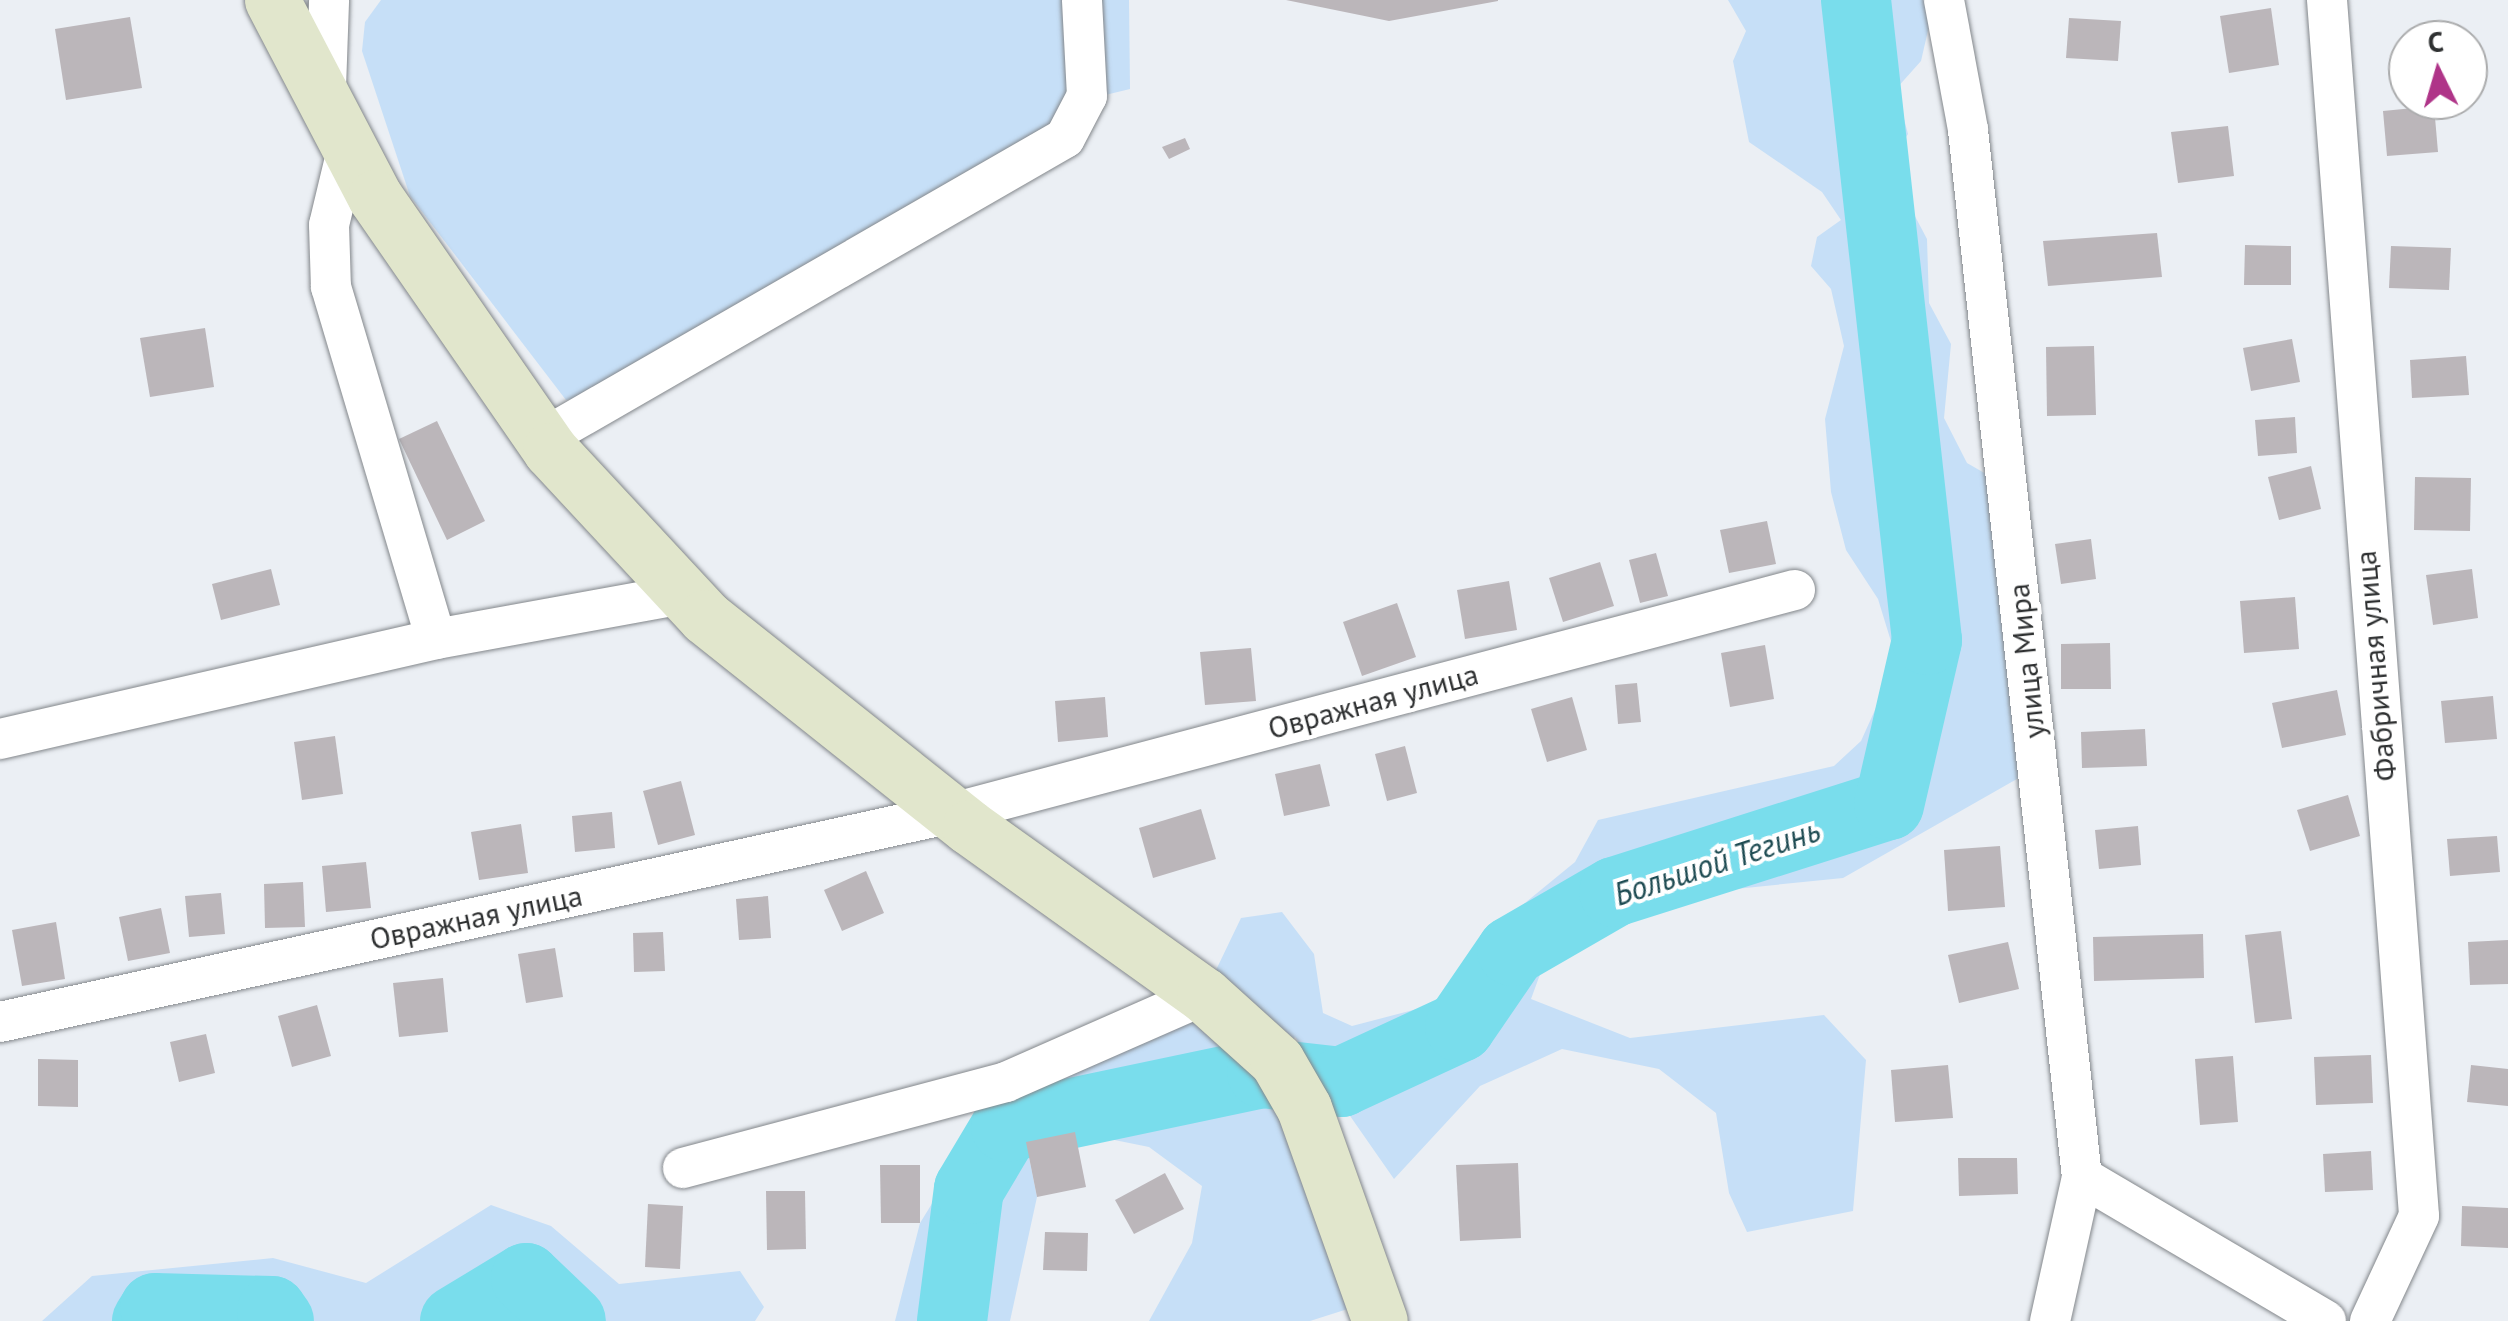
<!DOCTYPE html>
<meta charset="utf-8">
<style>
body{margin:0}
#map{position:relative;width:2508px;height:1321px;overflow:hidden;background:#ebeff4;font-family:"PT Sans",sans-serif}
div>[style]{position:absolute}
.green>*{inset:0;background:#c6dff7}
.river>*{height:70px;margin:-35px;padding:0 35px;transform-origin:35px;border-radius:35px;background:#79ddec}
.building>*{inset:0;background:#bbb6ba}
.roads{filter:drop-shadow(0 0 2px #83878b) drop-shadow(0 0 2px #83878b)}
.street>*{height:40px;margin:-20px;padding:0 20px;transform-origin:20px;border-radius:20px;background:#fff}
.secondary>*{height:55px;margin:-27.5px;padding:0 27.5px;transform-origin:27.5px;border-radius:27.5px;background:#e1e6cc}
span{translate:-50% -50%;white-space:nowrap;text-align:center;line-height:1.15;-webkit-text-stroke:8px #fff;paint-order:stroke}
.street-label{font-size:30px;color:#2e3031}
.water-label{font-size:32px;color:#1f4c53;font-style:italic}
.north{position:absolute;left:2388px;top:20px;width:100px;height:100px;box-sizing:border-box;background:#fff;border:2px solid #abacad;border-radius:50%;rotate:355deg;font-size:28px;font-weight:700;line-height:40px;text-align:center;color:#2e3031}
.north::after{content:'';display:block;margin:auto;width:35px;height:45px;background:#af3488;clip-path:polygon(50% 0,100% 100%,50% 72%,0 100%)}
</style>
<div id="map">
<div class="green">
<div style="clip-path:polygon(381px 0,1071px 0,1080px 63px,1055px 127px,599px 395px,566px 400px,410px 196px,362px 51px,365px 22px)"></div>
<div style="clip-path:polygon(1087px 0,1129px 0,1130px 89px,1097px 97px)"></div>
<div style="clip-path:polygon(1728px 0,1935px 0,1921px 61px,1896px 89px,1908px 134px,1888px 165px,1927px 239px,1929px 303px,1951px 344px,1944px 418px,1967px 463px,2007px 486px,2038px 767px,1843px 878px,1686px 894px,1601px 914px,1546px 958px,1531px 999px,1630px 1038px,1824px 1015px,1866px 1060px,1853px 1211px,1747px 1232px,1729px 1193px,1716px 1113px,1659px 1069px,1562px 1049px,1480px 1086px,1394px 1179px,1295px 1037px,1277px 1062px,1376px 1300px,1310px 1321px,1149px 1321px,1192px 1243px,1202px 1186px,1149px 1147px,1075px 1132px,1026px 1142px,1037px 1197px,1010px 1321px,895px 1321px,920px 1223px,988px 1113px,1052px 1088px,1085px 1047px,1204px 995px,1241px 918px,1282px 912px,1314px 954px,1323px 1013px,1352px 1026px,1440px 1003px,1503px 921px,1575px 862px,1598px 820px,1834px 766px,1861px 741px,1897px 661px,1878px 599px,1846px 550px,1831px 492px,1825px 419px,1844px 346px,1831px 289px,1811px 266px,1817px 237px,1841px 220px,1822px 192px,1749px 142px,1733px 61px,1746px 31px)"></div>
<div style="clip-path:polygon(491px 1205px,551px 1226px,619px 1284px,740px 1271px,764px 1307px,755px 1321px,42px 1321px,92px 1276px,273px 1258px,366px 1283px)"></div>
</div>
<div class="river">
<div style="left:147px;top:1321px;width:15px;rotate:-58deg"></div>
<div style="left:155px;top:1308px;width:117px;rotate:1.5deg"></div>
<div style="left:272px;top:1311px;width:12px;rotate:55deg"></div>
<div style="left:455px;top:1321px;width:83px;rotate:-31.2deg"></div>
<div style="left:526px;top:1278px;width:62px;rotate:43.7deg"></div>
<div style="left:952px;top:1321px;width:133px;rotate:-82.7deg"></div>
<div style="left:969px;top:1189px;width:72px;rotate:-59.2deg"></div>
<div style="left:1006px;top:1127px;width:262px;rotate:-11.9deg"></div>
<div style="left:1262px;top:1073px;width:80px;rotate:6.5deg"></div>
<div style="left:1341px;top:1082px;width:131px;rotate:-24.8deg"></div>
<div style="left:1460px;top:1027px;width:92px;rotate:-55.6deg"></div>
<div style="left:1512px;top:951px;width:118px;rotate:-30deg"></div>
<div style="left:1614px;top:892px;width:288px;rotate:-17.6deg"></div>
<div style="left:1889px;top:805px;width:169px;rotate:-77deg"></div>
<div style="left:1927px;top:640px;width:644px;rotate:-96.33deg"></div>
</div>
<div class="building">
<div style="clip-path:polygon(1286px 0,1498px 0,1498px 1px,1389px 21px)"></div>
<div style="clip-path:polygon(2271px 8px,2279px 65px,2229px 73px,2220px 16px)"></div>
<div style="clip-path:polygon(130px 17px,142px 88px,66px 100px,55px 29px)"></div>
<div style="clip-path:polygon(2069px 18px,2121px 21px,2118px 61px,2066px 58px)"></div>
<div style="clip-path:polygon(2434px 106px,2438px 152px,2387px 156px,2383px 111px)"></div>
<div style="clip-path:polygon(2228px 126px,2234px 176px,2178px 183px,2171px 132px)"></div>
<div style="clip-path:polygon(1185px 138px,1190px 149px,1169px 159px,1162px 147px)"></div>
<div style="clip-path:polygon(2157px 233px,2162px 277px,2048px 286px,2043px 241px)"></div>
<div style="clip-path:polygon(2245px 245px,2291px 246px,2291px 285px,2244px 285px)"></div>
<div style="clip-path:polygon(2391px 246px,2451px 248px,2449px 290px,2389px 288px)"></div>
<div style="clip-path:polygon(205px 328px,214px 387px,150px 397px,140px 338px)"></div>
<div style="clip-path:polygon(2292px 339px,2300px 382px,2251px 391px,2243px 348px)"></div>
<div style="clip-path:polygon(2094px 346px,2096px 415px,2047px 416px,2046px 347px)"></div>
<div style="clip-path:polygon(2466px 356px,2469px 395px,2412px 398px,2410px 360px)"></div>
<div style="clip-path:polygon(2295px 417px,2297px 453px,2258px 456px,2255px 420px)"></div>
<div style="clip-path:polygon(437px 421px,485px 521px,447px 540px,399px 439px)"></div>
<div style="clip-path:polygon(2311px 466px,2321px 509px,2279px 520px,2268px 477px)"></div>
<div style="clip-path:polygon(2415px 477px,2471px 478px,2470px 531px,2414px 530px)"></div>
<div style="clip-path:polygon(1767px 521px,1776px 564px,1729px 573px,1720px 530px)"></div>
<div style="clip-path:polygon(2091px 539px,2096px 579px,2061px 584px,2055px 544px)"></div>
<div style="clip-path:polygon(1656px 553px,1668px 596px,1640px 603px,1629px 560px)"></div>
<div style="clip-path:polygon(1600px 562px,1614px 606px,1563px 622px,1549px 578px)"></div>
<div style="clip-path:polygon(271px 569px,280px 605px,221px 620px,212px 584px)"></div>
<div style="clip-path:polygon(2472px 569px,2478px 618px,2433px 625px,2426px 575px)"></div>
<div style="clip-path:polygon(1509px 581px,1517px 630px,1465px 639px,1457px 590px)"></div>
<div style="clip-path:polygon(2295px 597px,2299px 649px,2244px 653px,2240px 601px)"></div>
<div style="clip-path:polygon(1397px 603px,1416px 657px,1362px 676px,1343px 622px)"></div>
<div style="clip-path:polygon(2110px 643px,2111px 689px,2061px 689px,2061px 644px)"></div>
<div style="clip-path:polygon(1765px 645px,1774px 699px,1730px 707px,1721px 653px)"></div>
<div style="clip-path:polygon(1251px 648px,1256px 701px,1205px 705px,1200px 652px)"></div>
<div style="clip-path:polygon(1637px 683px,1641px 722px,1618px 724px,1615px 685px)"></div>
<div style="clip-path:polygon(2337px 690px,2346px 735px,2282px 748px,2272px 703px)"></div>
<div style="clip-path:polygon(2493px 696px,2497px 739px,2445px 743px,2441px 701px)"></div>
<div style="clip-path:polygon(1105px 697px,1108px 737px,1058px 742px,1055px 701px)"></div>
<div style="clip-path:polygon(1572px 697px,1587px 750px,1547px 762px,1531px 709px)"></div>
<div style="clip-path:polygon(2145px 729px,2147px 766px,2082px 768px,2081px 732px)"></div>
<div style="clip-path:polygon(335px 736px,343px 794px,302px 800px,294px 742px)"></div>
<div style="clip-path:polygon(1405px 746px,1417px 793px,1387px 801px,1375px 754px)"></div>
<div style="clip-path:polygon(1320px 764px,1330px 806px,1284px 816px,1275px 774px)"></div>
<div style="clip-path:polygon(681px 781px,695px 835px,658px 845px,643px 791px)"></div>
<div style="clip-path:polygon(2348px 795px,2360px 836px,2310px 851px,2297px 810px)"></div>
<div style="clip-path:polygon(1201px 809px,1216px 859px,1153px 878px,1139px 828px)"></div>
<div style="clip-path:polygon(612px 812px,615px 848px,575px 852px,572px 816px)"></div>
<div style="clip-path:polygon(521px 824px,528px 873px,479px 880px,471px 832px)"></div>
<div style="clip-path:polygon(2138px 826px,2141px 865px,2099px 869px,2095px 830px)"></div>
<div style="clip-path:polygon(2497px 836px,2500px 872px,2450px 876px,2447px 839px)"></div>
<div style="clip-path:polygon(2000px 846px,2005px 907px,1948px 911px,1944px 850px)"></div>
<div style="clip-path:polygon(366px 862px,371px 908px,326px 912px,322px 866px)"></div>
<div style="clip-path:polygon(866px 871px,884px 913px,842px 931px,824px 890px)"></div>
<div style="clip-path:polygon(303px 882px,305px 927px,265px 928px,264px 884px)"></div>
<div style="clip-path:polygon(221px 893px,225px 934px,189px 937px,185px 896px)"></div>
<div style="clip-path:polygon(768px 896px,771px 938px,739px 940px,736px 899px)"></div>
<div style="clip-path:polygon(161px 908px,170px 953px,128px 961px,119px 917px)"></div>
<div style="clip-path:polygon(56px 922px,65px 979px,22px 986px,12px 930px)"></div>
<div style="clip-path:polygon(2281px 931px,2292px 1019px,2255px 1023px,2245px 935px)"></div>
<div style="clip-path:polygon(663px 932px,665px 971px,634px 972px,633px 933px)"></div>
<div style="clip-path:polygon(2203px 934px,2204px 978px,2094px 981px,2093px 937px)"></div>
<div style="clip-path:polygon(2508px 940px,2508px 984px,2470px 985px,2468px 942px)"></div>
<div style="clip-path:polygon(2008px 942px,2019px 989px,1959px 1003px,1948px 955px)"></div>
<div style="clip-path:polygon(555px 948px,563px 997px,526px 1003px,518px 954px)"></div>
<div style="clip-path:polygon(443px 978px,448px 1032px,399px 1037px,393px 983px)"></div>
<div style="clip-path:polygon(317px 1005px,331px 1056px,292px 1067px,278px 1016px)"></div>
<div style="clip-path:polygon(206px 1034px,215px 1073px,179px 1082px,170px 1042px)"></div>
<div style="clip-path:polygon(2371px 1055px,2373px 1103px,2316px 1105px,2314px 1057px)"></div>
<div style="clip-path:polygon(2233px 1056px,2238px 1122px,2200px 1125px,2195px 1059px)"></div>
<div style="clip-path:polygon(38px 1059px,78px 1060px,78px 1107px,38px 1106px)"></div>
<div style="clip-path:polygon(1948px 1065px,1953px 1118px,1895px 1122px,1891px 1070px)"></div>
<div style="clip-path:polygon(2471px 1065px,2508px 1069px,2508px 1106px,2467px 1102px)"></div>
<div style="clip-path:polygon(1075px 1132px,1086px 1187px,1037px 1197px,1026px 1142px)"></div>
<div style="clip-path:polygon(2371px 1151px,2373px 1190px,2325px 1192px,2323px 1154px)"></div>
<div style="clip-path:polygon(1958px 1158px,2017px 1158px,2018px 1194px,1959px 1196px)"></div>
<div style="clip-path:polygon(1518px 1163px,1521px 1238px,1460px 1241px,1456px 1165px)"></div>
<div style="clip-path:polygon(880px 1165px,920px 1165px,920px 1223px,881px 1223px)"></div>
<div style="clip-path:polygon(1165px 1173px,1184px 1209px,1134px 1234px,1115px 1200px)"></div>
<div style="clip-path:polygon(766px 1191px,805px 1191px,806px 1249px,767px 1250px)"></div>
<div style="clip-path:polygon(648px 1204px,683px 1206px,680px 1269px,645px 1267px)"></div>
<div style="clip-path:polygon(2462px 1206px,2508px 1208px,2508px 1248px,2461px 1246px)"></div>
<div style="clip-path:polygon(1045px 1232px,1088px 1233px,1087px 1271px,1043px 1270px)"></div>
</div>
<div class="roads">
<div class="street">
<div style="left:1944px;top:0;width:132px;rotate:79.5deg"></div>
<div style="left:1968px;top:130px;width:1053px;rotate:83.79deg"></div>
<div style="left:2082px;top:1177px;width:148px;rotate:102.5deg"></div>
<div style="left:2327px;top:0;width:1219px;rotate:85.67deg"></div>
<div style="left:2419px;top:1216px;width:116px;rotate:115deg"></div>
<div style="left:326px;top:88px;width:88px;rotate:-88deg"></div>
<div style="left:347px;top:150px;width:77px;rotate:103.5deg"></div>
<div style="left:329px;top:225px;width:62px;rotate:88.2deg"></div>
<div style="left:331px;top:287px;width:367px;rotate:73.4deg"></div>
<div style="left:542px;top:439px;width:603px;rotate:-29.92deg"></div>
<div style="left:1065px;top:138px;width:47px;rotate:-62.4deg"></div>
<div style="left:1087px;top:96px;width:96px;rotate:-93deg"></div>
<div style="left:0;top:739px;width:447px;rotate:-12.9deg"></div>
<div style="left:436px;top:639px;width:252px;rotate:-10.3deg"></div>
<div style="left:0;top:1022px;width:975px;rotate:-12.38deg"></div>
<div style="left:952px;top:813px;width:872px;rotate:-14.82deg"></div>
<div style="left:683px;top:1168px;width:334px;rotate:-14.9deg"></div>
<div style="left:1006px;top:1082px;width:216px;rotate:-23.7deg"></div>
<div style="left:2082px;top:1177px;width:283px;rotate:30.5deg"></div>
</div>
<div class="secondary">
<div style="left:272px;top:0;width:222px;rotate:62.4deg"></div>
<div style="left:375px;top:197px;width:308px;rotate:55.3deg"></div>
<div style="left:550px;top:450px;width:228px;rotate:47.1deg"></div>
<div style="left:705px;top:617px;width:337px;rotate:38.5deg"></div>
<div style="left:969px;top:827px;width:289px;rotate:35.6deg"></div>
<div style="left:1204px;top:995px;width:98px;rotate:42.1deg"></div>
<div style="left:1277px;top:1061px;width:54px;rotate:60.1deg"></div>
<div style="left:1304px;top:1108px;width:226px;rotate:70.4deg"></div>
</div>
</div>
<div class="street-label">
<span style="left:2026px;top:661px;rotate:-96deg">улица Мира</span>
<span style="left:2375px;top:666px;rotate:-95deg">Фабричная улица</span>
<span style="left:1373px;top:701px;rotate:-15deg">Овражная улица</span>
<span style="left:476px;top:917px;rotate:-12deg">Овражная улица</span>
</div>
<div class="water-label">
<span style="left:1717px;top:862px;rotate:-18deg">Большой Тегинь</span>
</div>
<div class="north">С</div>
</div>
